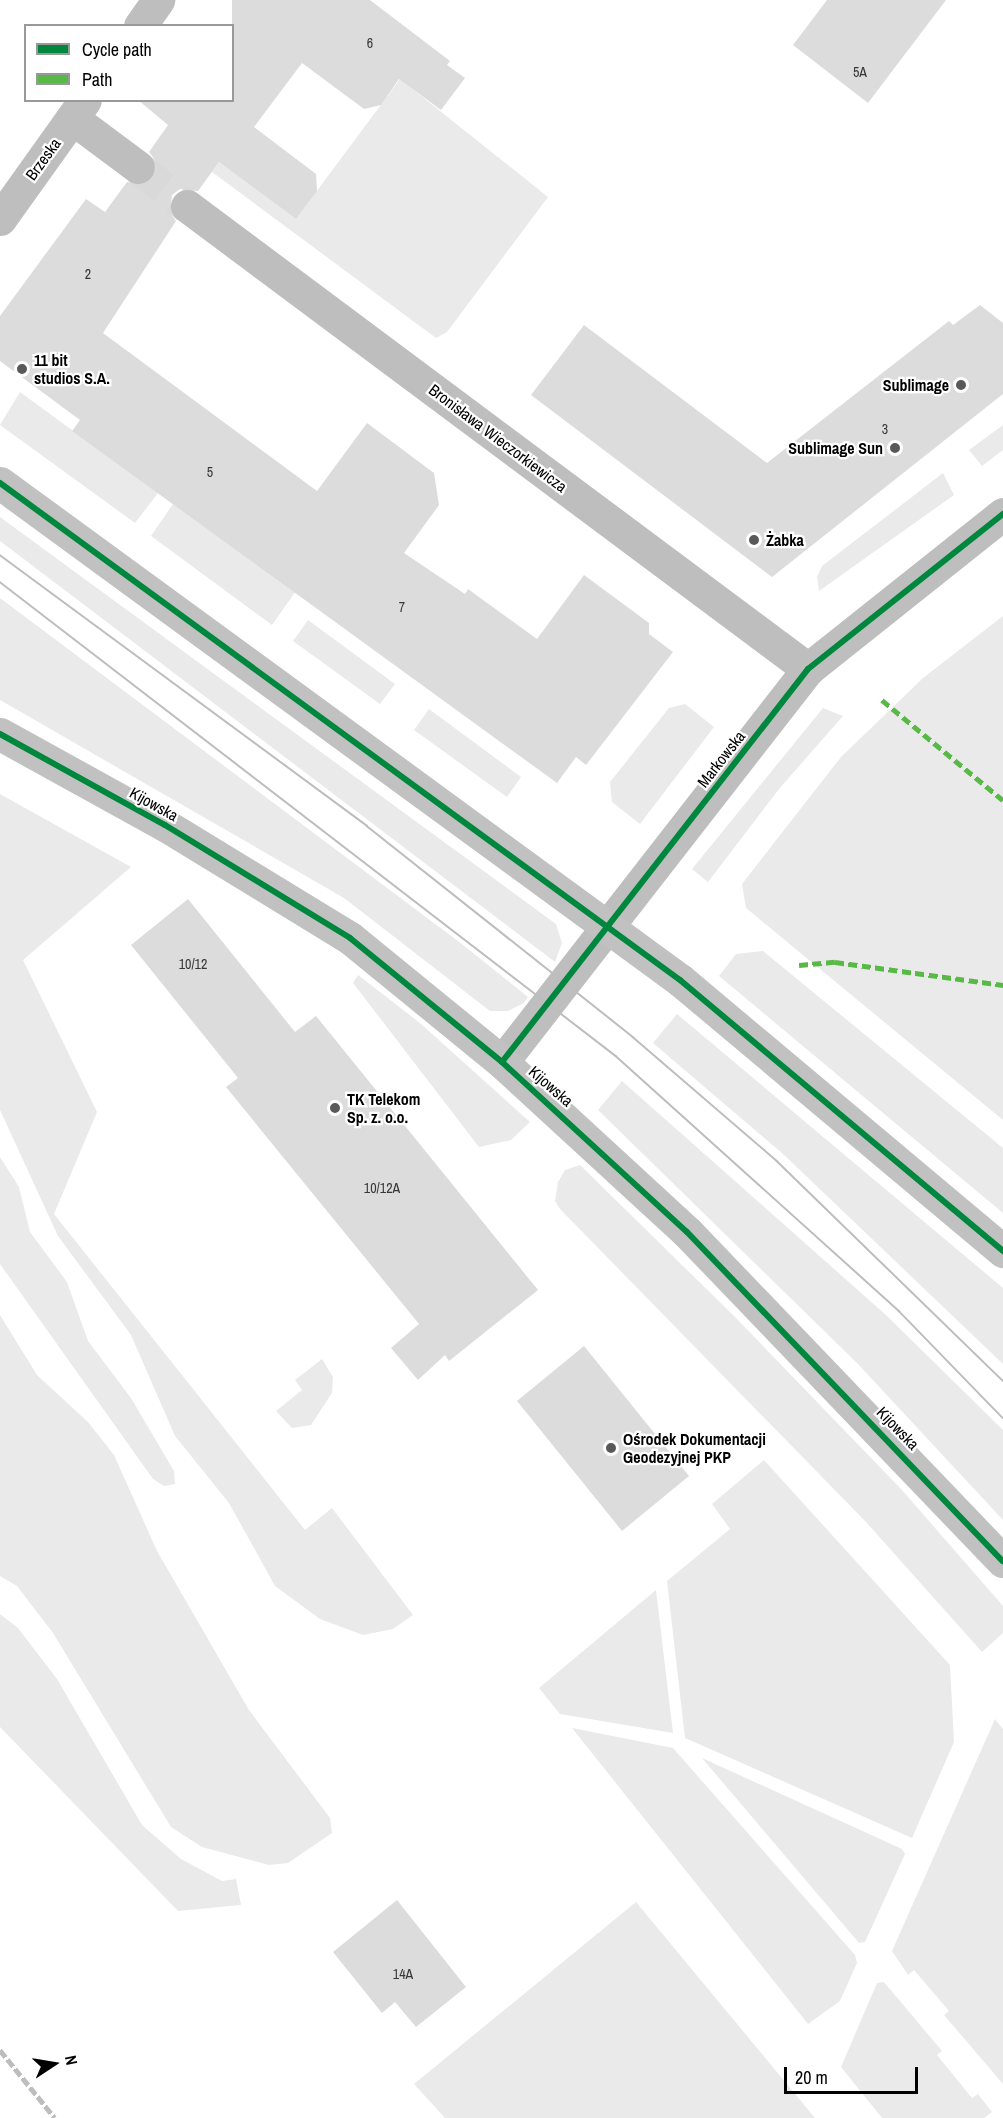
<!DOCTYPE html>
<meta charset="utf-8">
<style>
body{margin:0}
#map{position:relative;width:1003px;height:2118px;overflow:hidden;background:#fff;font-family:"Archivo Narrow",sans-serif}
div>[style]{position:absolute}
.green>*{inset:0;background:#eaeaea}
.building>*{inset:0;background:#dcdcdc}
.street-tunnel>*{height:33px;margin-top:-16.5px;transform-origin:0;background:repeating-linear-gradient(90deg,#d9d9d9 0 33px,transparent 0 49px)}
.street>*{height:33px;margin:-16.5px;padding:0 16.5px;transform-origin:16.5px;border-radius:16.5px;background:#bebebe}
.secondary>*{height:33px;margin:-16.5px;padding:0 16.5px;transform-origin:16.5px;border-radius:16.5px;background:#c1c1c1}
.tram>*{height:1.5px;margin:-0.75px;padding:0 0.75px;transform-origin:0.75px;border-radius:0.75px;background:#bdbdbd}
.rail>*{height:4.5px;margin-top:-2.25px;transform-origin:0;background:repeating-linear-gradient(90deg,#bdbdbd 0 9px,transparent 0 12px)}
.quiet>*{height:4.5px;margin-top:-2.25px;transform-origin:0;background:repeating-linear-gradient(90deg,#58b947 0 9px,transparent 0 13.5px)}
.cycleway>*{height:6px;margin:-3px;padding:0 3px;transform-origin:3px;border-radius:3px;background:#00873e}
.dots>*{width:16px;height:16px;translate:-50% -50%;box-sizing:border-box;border:3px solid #fff;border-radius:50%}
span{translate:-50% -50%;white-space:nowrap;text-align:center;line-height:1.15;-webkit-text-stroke:4.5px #fff;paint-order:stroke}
.number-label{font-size:14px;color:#373737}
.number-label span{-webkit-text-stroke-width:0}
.street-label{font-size:16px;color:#000}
.poi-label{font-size:16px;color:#000;font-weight:700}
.left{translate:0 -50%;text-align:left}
.right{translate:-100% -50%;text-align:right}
.legend{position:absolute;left:24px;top:24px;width:210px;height:78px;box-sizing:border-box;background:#fff;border:2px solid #999;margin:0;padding:8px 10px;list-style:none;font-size:18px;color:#000}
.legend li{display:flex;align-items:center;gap:12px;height:30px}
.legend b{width:30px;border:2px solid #999}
.north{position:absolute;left:24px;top:2034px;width:60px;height:60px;-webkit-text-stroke:4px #fff;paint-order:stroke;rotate:78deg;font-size:16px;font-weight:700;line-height:24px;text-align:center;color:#000}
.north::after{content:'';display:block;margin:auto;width:21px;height:27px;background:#000;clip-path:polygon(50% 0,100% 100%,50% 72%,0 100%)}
.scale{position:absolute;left:784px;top:2067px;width:134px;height:27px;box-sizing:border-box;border:3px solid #000;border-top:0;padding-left:8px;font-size:18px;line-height:21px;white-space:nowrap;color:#000;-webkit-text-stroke:4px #fff;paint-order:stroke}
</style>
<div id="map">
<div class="green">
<div style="clip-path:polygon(400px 79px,548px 197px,447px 332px,436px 338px,212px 172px,219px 162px,296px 219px)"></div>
<div style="clip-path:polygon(20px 392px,158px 493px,135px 523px,0 425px)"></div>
<div style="clip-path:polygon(1003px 425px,1003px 450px,982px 466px,969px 450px)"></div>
<div style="clip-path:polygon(943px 473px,954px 495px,819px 591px,817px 577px,822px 566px)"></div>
<div style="clip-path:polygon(173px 504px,303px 581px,272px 625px,151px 536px)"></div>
<div style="clip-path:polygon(0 517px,556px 924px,562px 943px,555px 962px,0 541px)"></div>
<div style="clip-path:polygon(0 598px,458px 941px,528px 997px,524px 1003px,508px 1011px,490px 1011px,344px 898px,0 700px)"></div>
<div style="clip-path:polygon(1003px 616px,1003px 1120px,746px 908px,742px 884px,841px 757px,923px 678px)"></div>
<div style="clip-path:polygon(308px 620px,395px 684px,380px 704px,293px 641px)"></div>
<div style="clip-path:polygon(685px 704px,714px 727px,640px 824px,612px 802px,610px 782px,669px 708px)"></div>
<div style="clip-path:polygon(823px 708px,843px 716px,779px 789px,708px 882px,692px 869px)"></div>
<div style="clip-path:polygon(429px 709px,521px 777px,507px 797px,414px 730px)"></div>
<div style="clip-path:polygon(0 794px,131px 867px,23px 960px,97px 1112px,54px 1214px,305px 1530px,332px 1508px,413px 1615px,393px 1629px,363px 1635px,320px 1619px,275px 1586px,229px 1503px,175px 1436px,131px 1335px,58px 1236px,0 1110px)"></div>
<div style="clip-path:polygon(763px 951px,1003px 1148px,1003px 1213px,719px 976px,736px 954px)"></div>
<div style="clip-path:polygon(358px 975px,420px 1023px,530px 1122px,511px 1140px,479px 1147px,353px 983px)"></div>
<div style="clip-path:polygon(677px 1014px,1003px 1288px,1003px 1364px,782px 1153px,653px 1043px)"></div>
<div style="clip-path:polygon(622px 1081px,886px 1315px,1003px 1430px,1003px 1520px,857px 1363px,598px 1110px)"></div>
<div style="clip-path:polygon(0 1157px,19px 1187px,30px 1232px,67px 1282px,88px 1341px,131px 1398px,174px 1471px,175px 1484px,164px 1486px,153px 1479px,0 1264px)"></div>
<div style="clip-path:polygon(580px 1165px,736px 1318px,902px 1490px,1003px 1606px,1003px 1633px,982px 1652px,866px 1522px,560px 1209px,555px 1201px,558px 1182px,565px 1170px)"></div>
<div style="clip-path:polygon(0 1315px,37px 1375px,88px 1422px,114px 1455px,157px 1551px,249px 1710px,330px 1818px,332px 1833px,288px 1863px,269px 1865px,202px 1847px,171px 1827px,53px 1633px,17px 1586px,0 1576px)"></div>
<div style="clip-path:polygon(322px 1359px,333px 1377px,332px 1393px,311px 1425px,292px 1428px,276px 1411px,302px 1390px,295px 1380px)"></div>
<div style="clip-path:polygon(764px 1460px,950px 1665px,954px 1742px,912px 1838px,685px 1738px,667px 1581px,730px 1529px,712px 1504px)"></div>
<div style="clip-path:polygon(656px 1590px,673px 1733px,560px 1714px,539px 1688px)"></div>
<div style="clip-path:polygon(0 1614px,18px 1628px,57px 1679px,142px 1825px,181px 1859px,222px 1881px,236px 1879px,241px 1905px,178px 1911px,0 1727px)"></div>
<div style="clip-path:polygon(995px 1719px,1003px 1729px,1003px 2084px,944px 2015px,949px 2011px,914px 1970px,908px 1975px,892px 1951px)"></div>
<div style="clip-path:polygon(572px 1728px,673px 1748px,855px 1955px,857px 1963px,840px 2001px,808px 2024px)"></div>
<div style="clip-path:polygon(702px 1758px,902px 1849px,905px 1854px,865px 1942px,859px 1943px)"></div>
<div style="clip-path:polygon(636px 1902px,815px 2118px,445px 2118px,414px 2084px)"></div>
<div style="clip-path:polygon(884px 1982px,942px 2051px,937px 2055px,972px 2098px,978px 2094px,992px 2112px,984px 2118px,882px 2118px,841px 2067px,877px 1983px)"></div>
</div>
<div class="building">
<div style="clip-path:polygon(232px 0,370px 0,450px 61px,447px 65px,465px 78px,441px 110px,399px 79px,381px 105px,364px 109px,302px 63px,254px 127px,316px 174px,317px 191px,296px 219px,219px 162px,198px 191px,180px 189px,172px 195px,170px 213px,176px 221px,103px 333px,317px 491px,367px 423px,434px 473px,439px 505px,404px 553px,465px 594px,468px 589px,537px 639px,584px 575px,649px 623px,649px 634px,673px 652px,586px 765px,576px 757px,557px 783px,72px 431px,80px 420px,0 361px,0 316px,86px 199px,105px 212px,127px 182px,145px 184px,153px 178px,155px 160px,149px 152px,168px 125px,138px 100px,232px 100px)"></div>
<div style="clip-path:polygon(827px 0,946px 0,868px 103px,793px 45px)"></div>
<div style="clip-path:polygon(980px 305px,1003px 323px,1003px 394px,772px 577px,531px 395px,584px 325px,767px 463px,949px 321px,953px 325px)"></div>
<div style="clip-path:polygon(188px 899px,295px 1032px,316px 1016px,538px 1290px,449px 1361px,445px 1355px,418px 1380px,391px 1348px,419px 1324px,226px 1087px,238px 1078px,131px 945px)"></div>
<div style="clip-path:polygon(584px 1346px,689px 1476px,622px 1531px,517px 1401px)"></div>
<div style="clip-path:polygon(397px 1900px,466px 1987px,416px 2027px,395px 2002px,382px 2013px,333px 1952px)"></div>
</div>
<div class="street-tunnel">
<div style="left:138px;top:167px;width:63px;rotate:38.5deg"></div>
</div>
<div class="street">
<div style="left:140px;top:26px;width:32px;rotate:-55deg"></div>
<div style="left:72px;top:118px;width:82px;rotate:36.6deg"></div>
<div style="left:187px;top:206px;width:775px;rotate:36.71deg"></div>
<div style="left:0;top:219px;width:146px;rotate:-54.5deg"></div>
<div style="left:502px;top:1062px;width:498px;rotate:-52.1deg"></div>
<div style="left:808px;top:669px;width:249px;rotate:-38.5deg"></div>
</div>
<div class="secondary">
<div style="left:0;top:483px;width:842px;rotate:36.16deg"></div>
<div style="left:680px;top:980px;width:422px;rotate:40deg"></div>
<div style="left:0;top:734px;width:188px;rotate:28.9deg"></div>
<div style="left:165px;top:825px;width:217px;rotate:31.4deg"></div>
<div style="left:350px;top:938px;width:196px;rotate:39.2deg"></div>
<div style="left:502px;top:1062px;width:251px;rotate:42.6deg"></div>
<div style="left:687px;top:1232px;width:456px;rotate:46.2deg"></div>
</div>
<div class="tram">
<div style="left:0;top:555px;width:456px;rotate:36.4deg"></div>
<div style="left:367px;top:826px;width:340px;rotate:38.4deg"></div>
<div style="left:633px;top:1037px;width:190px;rotate:40.7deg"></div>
<div style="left:777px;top:1161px;width:315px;rotate:44.2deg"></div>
<div style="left:0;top:582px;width:777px;rotate:37.58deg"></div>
<div style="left:616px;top:1056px;width:381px;rotate:42deg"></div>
<div style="left:899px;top:1311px;width:149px;rotate:45.8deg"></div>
</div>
<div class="rail">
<div style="left:0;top:2050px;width:87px;rotate:51deg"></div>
</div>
<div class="quiet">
<div style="left:882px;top:700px;width:157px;rotate:39.6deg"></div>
<div style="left:799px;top:965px;width:36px;rotate:-5deg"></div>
<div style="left:835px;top:962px;width:170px;rotate:7.8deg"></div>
</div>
<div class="cycleway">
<div style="left:0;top:483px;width:842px;rotate:36.16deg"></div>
<div style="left:680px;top:980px;width:422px;rotate:40deg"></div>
<div style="left:0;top:734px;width:188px;rotate:28.9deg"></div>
<div style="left:165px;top:825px;width:217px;rotate:31.4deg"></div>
<div style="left:350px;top:938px;width:196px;rotate:39.2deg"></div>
<div style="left:502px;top:1062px;width:251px;rotate:42.6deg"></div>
<div style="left:687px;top:1232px;width:456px;rotate:46.2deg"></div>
<div style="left:502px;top:1062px;width:498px;rotate:-52.1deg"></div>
<div style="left:808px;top:669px;width:249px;rotate:-38.5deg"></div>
</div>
<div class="dots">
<div style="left:22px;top:369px;background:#595959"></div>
<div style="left:961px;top:385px;background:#595959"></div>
<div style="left:895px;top:448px;background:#595959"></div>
<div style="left:754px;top:540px;background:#595959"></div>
<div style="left:335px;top:1108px;background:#595959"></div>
<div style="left:611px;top:1448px;background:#595959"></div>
</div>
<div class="number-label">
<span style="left:370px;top:43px">6</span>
<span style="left:860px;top:72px">5A</span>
<span style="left:88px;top:274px">2</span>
<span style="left:885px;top:429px">3</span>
<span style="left:210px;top:472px">5</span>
<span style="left:402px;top:607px">7</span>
<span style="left:193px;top:964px">10/12</span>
<span style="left:382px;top:1188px">10/12A</span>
<span style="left:403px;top:1974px">14A</span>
</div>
<div class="street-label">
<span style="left:43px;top:159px;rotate:-54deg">Brzeska</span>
<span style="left:498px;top:438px;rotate:37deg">Bronisława Wieczorkiewicza</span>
<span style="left:721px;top:759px;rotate:-52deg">Markowska</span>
<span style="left:154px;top:804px;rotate:29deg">Kijowska</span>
<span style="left:551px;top:1086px;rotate:41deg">Kijowska</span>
<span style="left:898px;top:1428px;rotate:46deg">Kijowska</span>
</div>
<div class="poi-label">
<span class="left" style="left:34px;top:369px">11 bit<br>studios S.A.</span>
<span class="right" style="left:949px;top:385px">Sublimage</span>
<span class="right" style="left:883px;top:448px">Sublimage Sun</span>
<span class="left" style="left:766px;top:540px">Żabka</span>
<span class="left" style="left:347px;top:1108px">TK Telekom<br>Sp. z. o.o.</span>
<span class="left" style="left:623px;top:1448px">Ośrodek Dokumentacji<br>Geodezyjnej PKP</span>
</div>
<ul class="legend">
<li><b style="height:8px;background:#00873e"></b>Cycle path</li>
<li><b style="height:8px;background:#58b947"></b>Path</li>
</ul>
<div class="north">N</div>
<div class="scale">20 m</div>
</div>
